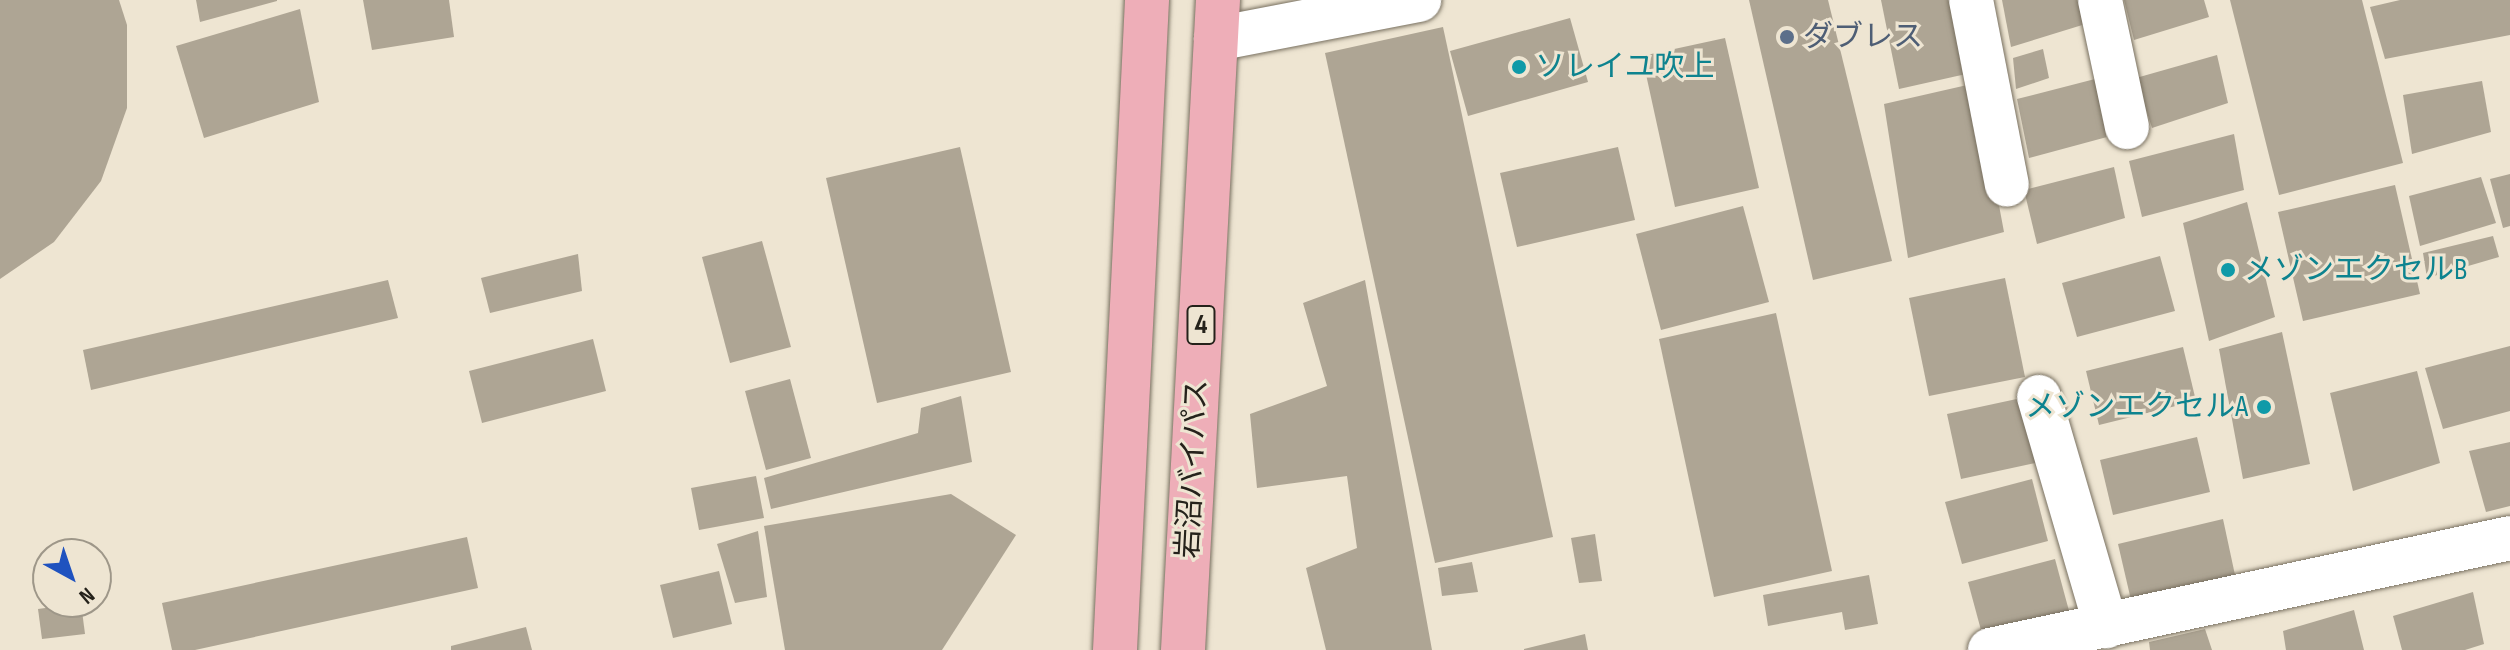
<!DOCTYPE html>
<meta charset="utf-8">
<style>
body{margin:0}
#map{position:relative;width:2510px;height:650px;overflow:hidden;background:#eee5d2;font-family:"Sofia Sans Condensed","Noto Sans JP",sans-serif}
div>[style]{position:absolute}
.building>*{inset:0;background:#aea594}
.roads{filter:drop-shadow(0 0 2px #787060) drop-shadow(0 0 2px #787060)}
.minor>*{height:44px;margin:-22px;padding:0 22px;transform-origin:22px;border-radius:22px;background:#fff}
.trunk>*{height:44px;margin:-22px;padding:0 22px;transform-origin:22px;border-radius:22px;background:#eeaeb8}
.dots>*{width:22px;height:22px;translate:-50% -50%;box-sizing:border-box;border:4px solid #eee5d2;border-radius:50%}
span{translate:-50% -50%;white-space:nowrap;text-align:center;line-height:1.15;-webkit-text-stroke:6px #eee5d2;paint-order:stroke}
.shield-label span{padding:2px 6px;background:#eee5d2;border:2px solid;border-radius:6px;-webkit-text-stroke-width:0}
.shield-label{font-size:28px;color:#25221b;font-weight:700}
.service-label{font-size:30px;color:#4e5e75}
.left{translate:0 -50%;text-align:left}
.culture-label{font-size:30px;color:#0d838f}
.right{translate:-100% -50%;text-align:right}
.street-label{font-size:30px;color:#25221b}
.north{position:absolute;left:32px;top:538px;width:80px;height:80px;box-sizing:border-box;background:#eee5d2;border:2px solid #9e9789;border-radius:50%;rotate:140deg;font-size:22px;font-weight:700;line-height:32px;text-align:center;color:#25221b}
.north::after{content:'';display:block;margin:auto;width:28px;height:36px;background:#1f52bf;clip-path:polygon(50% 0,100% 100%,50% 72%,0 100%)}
</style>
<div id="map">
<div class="building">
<div style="clip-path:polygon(0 0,119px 0,127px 25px,127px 108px,101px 181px,54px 242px,0 279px)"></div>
<div style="clip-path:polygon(196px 0,277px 0,277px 1px,200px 22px)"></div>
<div style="clip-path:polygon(363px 0,449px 0,454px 37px,372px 50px)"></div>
<div style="clip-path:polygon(1749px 0,1828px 0,1892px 261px,1813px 280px)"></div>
<div style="clip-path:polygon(1881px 0,1959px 0,1975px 72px,1899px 89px)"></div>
<div style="clip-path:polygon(2002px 0,2087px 0,2092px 22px,2011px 47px)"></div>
<div style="clip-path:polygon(2124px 0,2204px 0,2209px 17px,2134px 40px)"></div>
<div style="clip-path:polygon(2230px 0,2362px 0,2403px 163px,2279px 195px)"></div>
<div style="clip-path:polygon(2400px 0,2510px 0,2510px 35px,2385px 59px,2370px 7px)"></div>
<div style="clip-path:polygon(300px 9px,319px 102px,204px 138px,176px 46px)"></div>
<div style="clip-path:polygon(1570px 18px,1588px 82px,1468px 116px,1450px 51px)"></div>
<div style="clip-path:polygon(1443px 27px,1553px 537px,1435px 563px,1325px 53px)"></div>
<div style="clip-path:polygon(1725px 38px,1759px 188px,1675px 207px,1642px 56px)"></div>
<div style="clip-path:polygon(2043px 49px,2049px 78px,2016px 89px,2013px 58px)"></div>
<div style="clip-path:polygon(2217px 55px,2228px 103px,2152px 128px,2136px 78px)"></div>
<div style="clip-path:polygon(2095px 79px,2107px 137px,2029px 158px,2017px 99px)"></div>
<div style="clip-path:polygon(2482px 81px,2491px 132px,2412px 154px,2403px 95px)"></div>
<div style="clip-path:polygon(1976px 83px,2004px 232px,1908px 258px,1884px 104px)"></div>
<div style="clip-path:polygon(2234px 134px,2244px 190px,2142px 217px,2129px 161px)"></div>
<div style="clip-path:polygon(960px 147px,1011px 372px,877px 403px,826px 178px)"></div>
<div style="clip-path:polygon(1618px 147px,1635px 220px,1517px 247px,1500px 173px)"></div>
<div style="clip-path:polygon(2114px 167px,2125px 218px,2037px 244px,2024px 190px)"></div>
<div style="clip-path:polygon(2510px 174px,2510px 226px,2503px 228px,2490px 179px)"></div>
<div style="clip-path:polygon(2481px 177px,2496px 223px,2420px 246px,2409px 196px)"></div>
<div style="clip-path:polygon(2395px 185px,2420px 294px,2303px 321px,2278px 212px)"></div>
<div style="clip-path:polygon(2247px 202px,2275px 317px,2209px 341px,2183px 223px)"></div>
<div style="clip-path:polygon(1743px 206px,1769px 302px,1661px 330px,1636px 234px)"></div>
<div style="clip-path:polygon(2493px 236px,2499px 257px,2427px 278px,2423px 253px)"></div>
<div style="clip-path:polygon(762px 241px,791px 347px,730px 363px,702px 257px)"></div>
<div style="clip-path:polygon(578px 254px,582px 291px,490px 313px,481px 278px)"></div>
<div style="clip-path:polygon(2160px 256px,2175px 311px,2077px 337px,2062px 283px)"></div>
<div style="clip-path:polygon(2005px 278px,2025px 377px,1929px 396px,1909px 298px)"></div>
<div style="clip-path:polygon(388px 280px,398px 318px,91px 390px,83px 350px)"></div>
<div style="clip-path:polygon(1365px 280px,1432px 650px,1326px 650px,1306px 568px,1357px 548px,1347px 476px,1257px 488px,1250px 414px,1327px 386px,1303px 303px)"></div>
<div style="clip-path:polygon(1776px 313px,1832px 571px,1714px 597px,1659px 339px)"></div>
<div style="clip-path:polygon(2282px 332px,2310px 464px,2243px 479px,2219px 349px)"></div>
<div style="clip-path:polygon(593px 339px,606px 391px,482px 423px,469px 371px)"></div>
<div style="clip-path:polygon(2510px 346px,2510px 411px,2443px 429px,2425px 368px)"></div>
<div style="clip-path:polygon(2183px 347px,2196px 401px,2099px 425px,2086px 371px)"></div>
<div style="clip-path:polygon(2417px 371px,2440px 463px,2353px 491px,2330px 393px)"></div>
<div style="clip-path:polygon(790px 379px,811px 458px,766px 470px,745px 391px)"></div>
<div style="clip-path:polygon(961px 396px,972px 462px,771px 509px,764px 478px,918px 433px,921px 408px)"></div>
<div style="clip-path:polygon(2026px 397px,2040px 462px,1961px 479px,1947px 414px)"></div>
<div style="clip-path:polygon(2197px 437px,2210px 492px,2113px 515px,2100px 460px)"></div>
<div style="clip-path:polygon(2510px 442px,2510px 506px,2486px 512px,2469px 451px)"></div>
<div style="clip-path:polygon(756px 476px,764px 518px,699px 530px,691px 488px)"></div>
<div style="clip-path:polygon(2032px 479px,2048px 541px,1962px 564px,1945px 502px)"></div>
<div style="clip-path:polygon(951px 494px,1016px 535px,942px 650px,785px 650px,764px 526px)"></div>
<div style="clip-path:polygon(2223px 519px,2238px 589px,2134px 613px,2118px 544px)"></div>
<div style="clip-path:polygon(758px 531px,767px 597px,735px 603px,717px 544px)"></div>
<div style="clip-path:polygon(1595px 534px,1602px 581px,1579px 583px,1571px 538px)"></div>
<div style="clip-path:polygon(467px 537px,478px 588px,195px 650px,172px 650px,162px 603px)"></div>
<div style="clip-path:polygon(2055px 559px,2072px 622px,1985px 645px,1968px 582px)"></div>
<div style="clip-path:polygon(1472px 562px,1478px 592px,1442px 596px,1438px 568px)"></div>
<div style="clip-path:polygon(719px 571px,732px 624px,673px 638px,660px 585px)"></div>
<div style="clip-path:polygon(1869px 575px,1878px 624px,1845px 630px,1842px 612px,1768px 626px,1763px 595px)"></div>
<div style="clip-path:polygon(2473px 592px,2484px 644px,2465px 650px,2402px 650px,2393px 616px)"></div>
<div style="clip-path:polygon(81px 603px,85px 634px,42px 639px,38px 609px)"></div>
<div style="clip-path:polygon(2354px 610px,2364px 650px,2286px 650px,2283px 631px)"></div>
<div style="clip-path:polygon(526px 627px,532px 650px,451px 650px,451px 646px)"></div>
<div style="clip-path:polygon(2205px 629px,2212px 650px,2150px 650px,2149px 642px)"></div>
<div style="clip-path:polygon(1585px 634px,1588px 650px,1524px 650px,1524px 649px)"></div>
</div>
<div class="roads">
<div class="minor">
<div style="left:1971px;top:0;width:188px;rotate:79deg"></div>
<div style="left:2100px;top:0;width:130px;rotate:78deg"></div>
<div style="left:1216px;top:39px;width:207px;rotate:-10.9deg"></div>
<div style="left:2039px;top:397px;width:239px;rotate:73.7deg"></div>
<div style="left:1990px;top:650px;width:532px;rotate:-12.15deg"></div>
</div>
<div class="trunk">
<div style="left:1115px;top:650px;width:651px;rotate:-87.18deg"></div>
<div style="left:1183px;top:650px;width:651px;rotate:-86.92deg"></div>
</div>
</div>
<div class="dots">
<div style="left:1787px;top:37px;background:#5c6f8a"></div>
<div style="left:1519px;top:67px;background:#0f9aa8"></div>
<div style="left:2228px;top:270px;background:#0f9aa8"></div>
<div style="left:2264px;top:407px;background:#0f9aa8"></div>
</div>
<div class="shield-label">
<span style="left:1201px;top:325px">4</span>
</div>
<div class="service-label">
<span class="left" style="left:1803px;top:37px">ダブレス</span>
</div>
<div class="culture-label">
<span class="left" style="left:1535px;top:67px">ソレイユ吹上</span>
<span class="left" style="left:2244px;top:270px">メゾンエクセルB</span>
<span class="right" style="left:2248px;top:407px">メゾンエクセルA</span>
</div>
<div class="street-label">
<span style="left:1193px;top:469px;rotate:-87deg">岩沼バイパス</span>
</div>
<div class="north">N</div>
</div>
